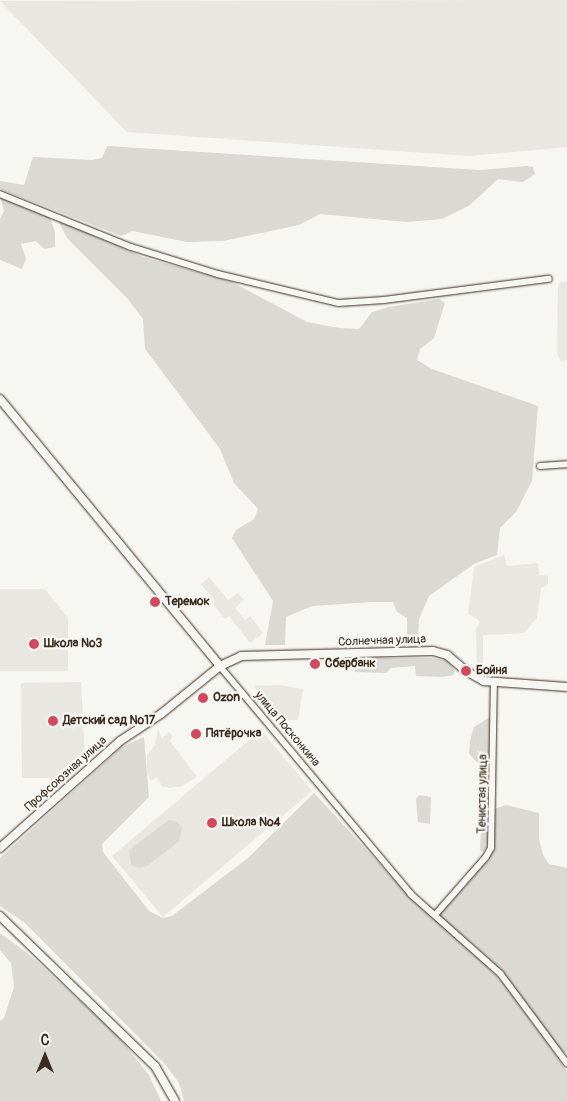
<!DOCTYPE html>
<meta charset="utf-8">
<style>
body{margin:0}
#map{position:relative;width:567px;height:1101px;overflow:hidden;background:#f6f6f2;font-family:Pangolin,sans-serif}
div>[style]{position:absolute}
.built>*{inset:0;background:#e8e7e2}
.green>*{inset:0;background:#dad9d3}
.roads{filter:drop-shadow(0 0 1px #3b2a1e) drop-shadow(0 0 1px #3b2a1e)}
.street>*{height:5.5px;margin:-2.75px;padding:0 2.75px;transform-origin:2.75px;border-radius:2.75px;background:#f6f6f2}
.secondary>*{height:8px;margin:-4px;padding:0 4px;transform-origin:4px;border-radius:4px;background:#f6f6f2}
.dots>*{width:14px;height:14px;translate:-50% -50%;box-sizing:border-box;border:2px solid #f6f6f2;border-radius:50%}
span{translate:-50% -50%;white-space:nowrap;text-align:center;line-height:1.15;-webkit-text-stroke:4.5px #f6f6f2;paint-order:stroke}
.poi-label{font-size:12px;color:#3b2a1e;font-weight:700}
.left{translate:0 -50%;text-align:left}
.street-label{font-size:12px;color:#3b2a1e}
.north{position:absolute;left:20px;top:1031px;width:50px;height:50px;-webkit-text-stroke:4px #f6f6f2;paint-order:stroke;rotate:0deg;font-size:14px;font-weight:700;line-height:20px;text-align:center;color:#3b2a1e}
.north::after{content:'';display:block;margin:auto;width:18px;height:22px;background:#3b2a1e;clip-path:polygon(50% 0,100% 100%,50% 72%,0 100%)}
</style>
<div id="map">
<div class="built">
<div style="clip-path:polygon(567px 0,567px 147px,469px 156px,127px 132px,0 1px)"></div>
<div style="clip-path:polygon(561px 282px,567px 282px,567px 360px,561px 361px,557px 354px,558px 285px)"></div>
<div style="clip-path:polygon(504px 555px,507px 566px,538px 563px,539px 575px,548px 576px,548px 585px,541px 588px,537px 618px,524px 633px,483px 635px,483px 669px,477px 670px,476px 629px,480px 621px,468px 614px,474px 567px)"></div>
<div style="clip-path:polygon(209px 577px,228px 600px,238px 593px,244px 600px,235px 608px,245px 620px,250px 616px,263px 633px,250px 643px,229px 616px,225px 619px,213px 604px,215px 602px,201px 584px)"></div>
<div style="clip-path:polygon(0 589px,45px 589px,68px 618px,68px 671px,0 671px)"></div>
<div style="clip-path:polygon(81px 682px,85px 758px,63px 778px,22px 778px,21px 683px)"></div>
<div style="clip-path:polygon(281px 685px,303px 689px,298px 720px,280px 720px,254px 686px)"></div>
<div style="clip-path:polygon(158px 729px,162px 738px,169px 732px,173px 736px,170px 741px,197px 777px,182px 786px,169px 788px,162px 786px,157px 777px,151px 781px,147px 773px,147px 755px,155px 745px)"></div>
<div style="clip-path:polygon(261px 730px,312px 791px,163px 917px,112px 856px)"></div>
</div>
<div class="green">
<div style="clip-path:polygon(107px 146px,480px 170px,527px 166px,533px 167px,535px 174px,523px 182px,498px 179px,470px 205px,442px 219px,406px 222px,320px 214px,299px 225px,223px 241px,187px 242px,132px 231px,121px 236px,0 189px,0 181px,24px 185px,33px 157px,92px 160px,102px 158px)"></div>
<div style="clip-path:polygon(0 196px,50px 217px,55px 232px,55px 247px,44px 249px,36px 241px,21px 244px,26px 259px,22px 269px,0 260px,0 219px,4px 211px)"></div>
<div style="clip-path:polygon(58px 220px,143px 257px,232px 282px,307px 322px,339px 328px,359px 329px,372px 312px,389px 307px,439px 299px,445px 303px,434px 338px,420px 349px,417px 360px,432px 369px,538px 406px,532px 481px,516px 512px,500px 528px,497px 555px,474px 564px,429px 596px,419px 619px,418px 641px,407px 641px,407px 618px,397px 612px,393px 602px,372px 602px,312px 606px,286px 617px,285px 645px,265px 645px,273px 601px,232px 538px,236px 530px,254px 519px,258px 509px,234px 483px,220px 449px,145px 349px,143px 319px,127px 298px,67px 238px)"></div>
<div style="clip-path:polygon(337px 658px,433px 658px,449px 661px,455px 671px,453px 675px,442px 677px,416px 676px,415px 666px,391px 668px,386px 673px,355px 672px,352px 667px,346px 667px,345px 662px,340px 662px,338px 669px)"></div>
<div style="clip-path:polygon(490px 717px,490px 839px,484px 851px,480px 851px,484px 781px,482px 767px,469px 754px,470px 741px,474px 727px)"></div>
<div style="clip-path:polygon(144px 737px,149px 797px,102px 844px,103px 852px,149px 911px,163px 918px,172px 916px,248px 858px,314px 793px,416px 903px,476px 953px,509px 990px,567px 1071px,567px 1101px,184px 1101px,179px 1083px,165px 1064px,25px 923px,0 906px,0 858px,122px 747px)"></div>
<div style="clip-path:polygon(419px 795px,431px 797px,430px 824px,418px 822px,416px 799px)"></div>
<div style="clip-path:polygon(506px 805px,539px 813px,539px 839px,543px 855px,549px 864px,567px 868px,567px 1053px,562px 1052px,493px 962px,437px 913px,489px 852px,494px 809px)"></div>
<div style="clip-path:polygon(169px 820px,176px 821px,182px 828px,179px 841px,147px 866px,139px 868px,131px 865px,129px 850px)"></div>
<div style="clip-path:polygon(0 933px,31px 956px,116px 1034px,149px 1075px,161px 1101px,0 1101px,0 1021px,4px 1018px,14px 987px,11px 963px,0 950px)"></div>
</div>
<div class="roads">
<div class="street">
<div style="left:0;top:194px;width:141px;rotate:22deg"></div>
<div style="left:131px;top:247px;width:91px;rotate:17.2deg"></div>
<div style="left:218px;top:274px;width:124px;rotate:13.5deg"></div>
<div style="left:339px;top:303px;width:45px;rotate:-3.8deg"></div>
<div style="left:384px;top:300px;width:166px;rotate:-7.3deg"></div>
<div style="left:540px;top:466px;width:27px;rotate:-4deg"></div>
<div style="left:220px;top:666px;width:297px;rotate:50deg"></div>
<div style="left:411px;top:894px;width:120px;rotate:41.6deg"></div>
<div style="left:501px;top:974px;width:111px;rotate:53.4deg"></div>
<div style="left:435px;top:915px;width:77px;rotate:-48.7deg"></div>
<div style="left:486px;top:857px;width:10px;rotate:-61deg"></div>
<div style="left:491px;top:848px;width:166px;rotate:-89deg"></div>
</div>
<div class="secondary">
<div style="left:0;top:399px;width:346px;rotate:50.5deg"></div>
<div style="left:0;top:848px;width:161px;rotate:-41.7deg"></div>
<div style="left:120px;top:741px;width:49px;rotate:-33.4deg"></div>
<div style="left:161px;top:714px;width:76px;rotate:-39.1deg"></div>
<div style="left:220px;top:666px;width:23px;rotate:-25deg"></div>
<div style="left:241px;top:656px;width:192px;rotate:-1.5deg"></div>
<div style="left:433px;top:651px;width:15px;rotate:16deg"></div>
<div style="left:447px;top:655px;width:25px;rotate:40deg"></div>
<div style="left:466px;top:671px;width:21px;rotate:29deg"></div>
<div style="left:484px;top:681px;width:83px;rotate:4.1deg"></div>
<div style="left:0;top:916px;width:216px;rotate:44.1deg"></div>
<div style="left:155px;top:1066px;width:40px;rotate:60.3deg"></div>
</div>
</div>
<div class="dots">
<div style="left:155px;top:602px;background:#d1495b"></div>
<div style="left:34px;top:644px;background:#d1495b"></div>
<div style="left:315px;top:664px;background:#d1495b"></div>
<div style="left:466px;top:671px;background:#d1495b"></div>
<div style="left:203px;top:698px;background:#d1495b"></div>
<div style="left:53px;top:721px;background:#d1495b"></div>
<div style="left:196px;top:734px;background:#d1495b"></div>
<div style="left:212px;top:823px;background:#d1495b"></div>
</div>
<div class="poi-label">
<span class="left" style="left:165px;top:602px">Теремок</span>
<span class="left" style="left:44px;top:644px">Школа №3</span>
<span class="left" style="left:325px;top:664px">Сбербанк</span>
<span class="left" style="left:476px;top:671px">Бойня</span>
<span class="left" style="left:213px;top:698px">Ozon</span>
<span class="left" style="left:63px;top:721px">Детский сад №17</span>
<span class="left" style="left:206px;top:734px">Пятёрочка</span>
<span class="left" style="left:222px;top:823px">Школа №4</span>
</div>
<div class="street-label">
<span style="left:382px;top:641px;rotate:-2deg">Солнечная улица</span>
<span style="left:287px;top:729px;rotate:50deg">улица Посконкина</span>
<span style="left:66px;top:774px;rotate:-42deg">Профсоюзная улица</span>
<span style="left:483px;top:794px;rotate:-89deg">Тенистая улица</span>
</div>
<div class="north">С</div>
</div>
